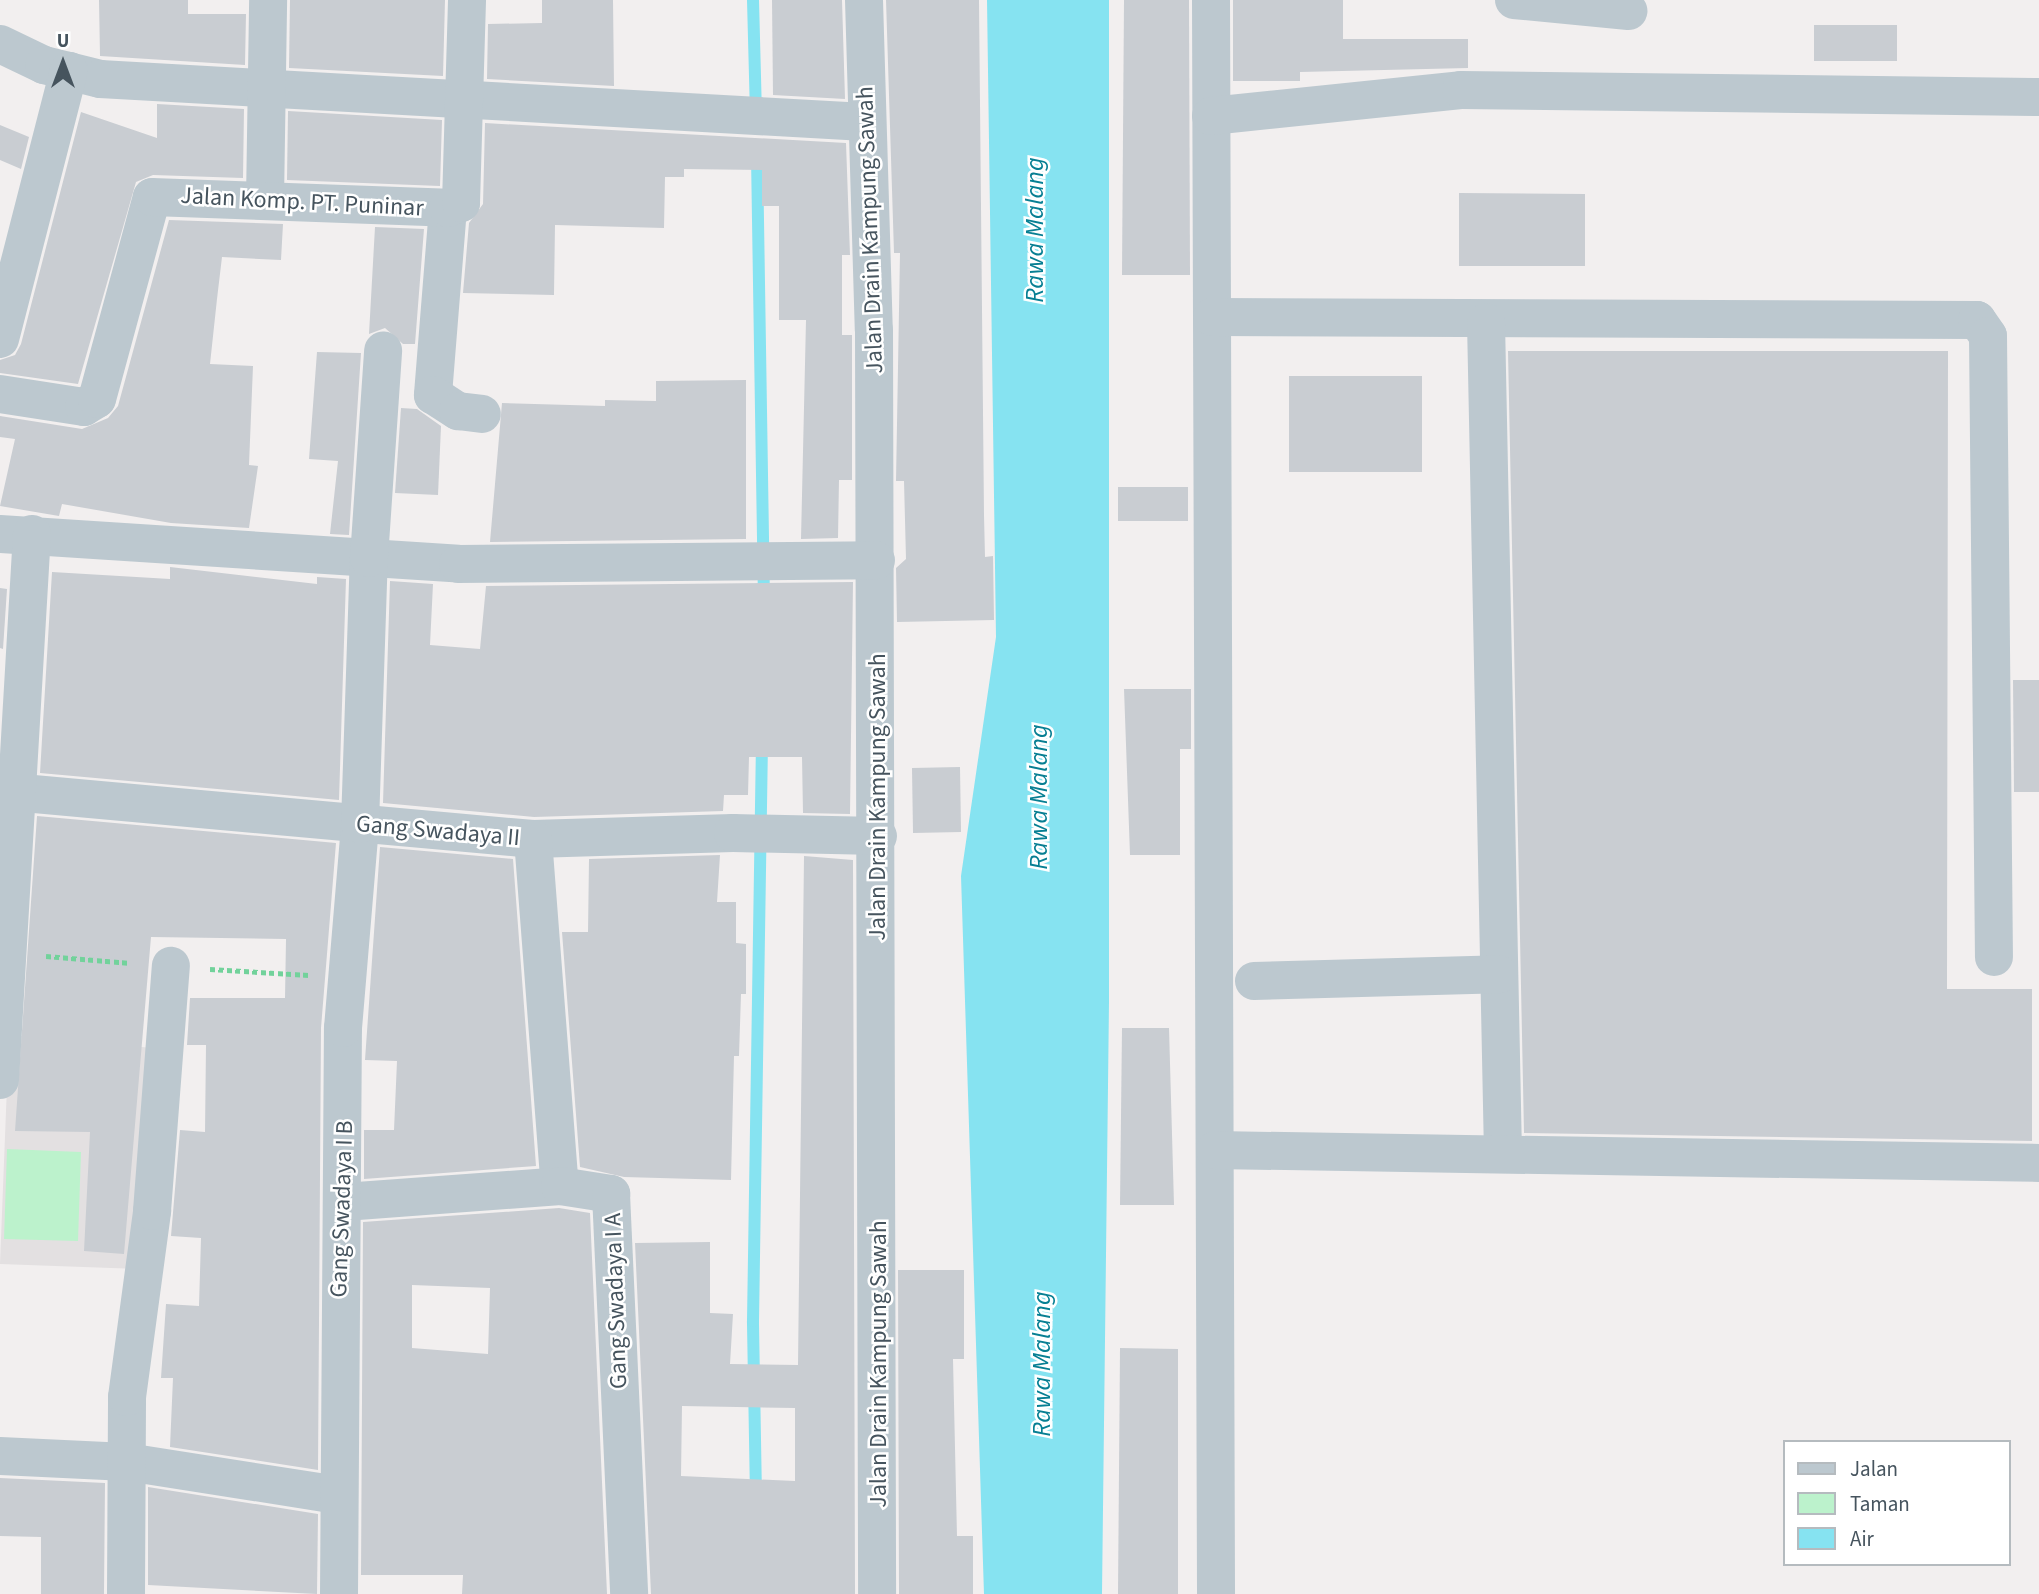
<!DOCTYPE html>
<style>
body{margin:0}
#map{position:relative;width:2039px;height:1594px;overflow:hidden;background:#f2efef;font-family:"Source Sans 3",sans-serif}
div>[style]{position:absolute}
.education>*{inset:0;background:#e3e0e1}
.green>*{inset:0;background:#bcf2cc}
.water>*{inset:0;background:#86e3f1}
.stream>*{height:12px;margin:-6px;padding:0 6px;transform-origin:6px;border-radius:6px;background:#86e3f1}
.building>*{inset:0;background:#c9cdd2}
.path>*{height:4.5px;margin-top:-2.25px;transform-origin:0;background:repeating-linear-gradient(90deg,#72d29b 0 5px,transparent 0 8.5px)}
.minor>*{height:38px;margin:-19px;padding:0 19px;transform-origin:19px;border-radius:19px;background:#bcc8cf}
span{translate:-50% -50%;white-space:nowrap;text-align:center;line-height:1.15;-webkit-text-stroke:5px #fff;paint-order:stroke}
.street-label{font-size:24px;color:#46545e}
.water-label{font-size:26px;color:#077f93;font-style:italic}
.legend{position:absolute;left:1783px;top:1440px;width:228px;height:126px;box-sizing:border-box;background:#fff;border:2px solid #b5bbbf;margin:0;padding:9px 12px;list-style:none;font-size:21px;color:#46545e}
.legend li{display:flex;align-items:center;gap:14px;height:35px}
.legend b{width:35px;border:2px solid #b5bbbf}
.north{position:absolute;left:28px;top:28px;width:70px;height:70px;-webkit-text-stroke:5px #fff;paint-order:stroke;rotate:0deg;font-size:19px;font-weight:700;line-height:28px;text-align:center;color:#46545e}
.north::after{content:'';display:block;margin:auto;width:24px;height:32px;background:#46545e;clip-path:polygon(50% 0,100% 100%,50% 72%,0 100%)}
</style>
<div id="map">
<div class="education">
<div style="clip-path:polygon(9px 1035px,153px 1048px,139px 1269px,0 1264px)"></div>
</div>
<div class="green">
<div style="clip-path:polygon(7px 1149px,81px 1152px,78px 1241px,4px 1239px)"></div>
</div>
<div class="water">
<div style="clip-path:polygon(987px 0,1109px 0,1109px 1002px,1102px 1594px,984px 1594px,961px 876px,996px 637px)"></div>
</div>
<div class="stream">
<div style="left:753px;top:0;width:113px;rotate:88.5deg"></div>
<div style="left:757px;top:156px;width:444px;rotate:89.1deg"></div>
<div style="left:756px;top:1496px;width:175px;rotate:-91deg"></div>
<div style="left:753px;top:1321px;width:581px;rotate:-89.11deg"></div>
</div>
<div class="building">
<div style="clip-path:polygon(99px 0,188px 0,188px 14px,246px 14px,245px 65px,100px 56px)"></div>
<div style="clip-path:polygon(290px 0,445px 0,443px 76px,289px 68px)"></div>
<div style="clip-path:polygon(542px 0,613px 0,614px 86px,487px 79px,488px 24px,542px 23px)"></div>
<div style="clip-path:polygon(772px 0,842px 0,845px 99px,773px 95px)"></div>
<div style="clip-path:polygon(886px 0,979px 0,984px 515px,985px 557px,993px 556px,994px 620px,897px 622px,896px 568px,906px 559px,904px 481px,896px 481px,900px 253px,894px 253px)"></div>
<div style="clip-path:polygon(1124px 0,1189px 0,1190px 275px,1122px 275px)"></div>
<div style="clip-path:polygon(1233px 0,1343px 0,1343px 39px,1468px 39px,1468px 68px,1300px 72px,1300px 81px,1233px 81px)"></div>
<div style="clip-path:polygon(1814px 25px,1897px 25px,1897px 61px,1814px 61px)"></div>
<div style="clip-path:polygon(157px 104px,244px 109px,243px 178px,153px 175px,136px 182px,78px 384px,0 373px,0 360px,15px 355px,21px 344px,81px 112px,157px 138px)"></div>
<div style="clip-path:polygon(288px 111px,442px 120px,440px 186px,287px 180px)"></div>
<div style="clip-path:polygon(485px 123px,846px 143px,850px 255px,842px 255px,842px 335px,852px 335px,852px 480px,839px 480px,838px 538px,801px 539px,806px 320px,779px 320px,779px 206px,762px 206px,762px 170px,684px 169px,684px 177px,665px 177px,664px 228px,555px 225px,554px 295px,463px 293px,469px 223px,483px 204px)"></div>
<div style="clip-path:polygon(0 125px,29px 137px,21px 169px,0 160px)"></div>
<div style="clip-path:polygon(1459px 193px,1585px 194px,1585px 266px,1459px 266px)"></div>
<div style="clip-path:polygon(169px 220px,283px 224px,281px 260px,222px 257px,217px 299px,210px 364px,253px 366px,249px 465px,258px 466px,249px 528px,171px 523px,62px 504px,59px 516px,0 506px,15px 439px,0 437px,0 416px,82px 429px,108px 418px,118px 406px)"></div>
<div style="clip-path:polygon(375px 227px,424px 229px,415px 344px,403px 344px,385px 328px,369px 334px)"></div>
<div style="clip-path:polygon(1508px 351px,1948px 351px,1947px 989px,2032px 989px,2032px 1141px,1524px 1133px)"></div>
<div style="clip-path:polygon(317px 352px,361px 353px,349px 535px,330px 534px,338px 461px,309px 459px)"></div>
<div style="clip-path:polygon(1289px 376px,1422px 376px,1422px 472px,1289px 472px)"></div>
<div style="clip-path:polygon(746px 380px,746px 539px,490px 542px,502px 403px,605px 406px,605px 400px,656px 401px,656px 381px)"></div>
<div style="clip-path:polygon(401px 408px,417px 409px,441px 426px,438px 495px,395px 493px)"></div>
<div style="clip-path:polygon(1118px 487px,1188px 487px,1188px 521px,1118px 521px)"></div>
<div style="clip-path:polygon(170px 567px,317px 584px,317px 577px,346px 579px,339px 800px,40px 773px,52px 572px,170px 579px)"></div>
<div style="clip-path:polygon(390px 581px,433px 584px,430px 645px,480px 649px,486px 586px,853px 582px,850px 814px,803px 813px,802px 757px,749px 757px,748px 795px,724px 795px,723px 811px,534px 817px,383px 803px)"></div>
<div style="clip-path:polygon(0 588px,7px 589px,3px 649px,0 648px)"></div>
<div style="clip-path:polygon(2013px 680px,2039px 680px,2039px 792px,2014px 792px)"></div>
<div style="clip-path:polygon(1124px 689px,1191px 689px,1191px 749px,1180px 749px,1180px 855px,1130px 855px)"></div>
<div style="clip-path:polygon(960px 767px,961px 832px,913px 833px,912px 768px)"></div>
<div style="clip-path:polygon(37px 816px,336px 843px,321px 1028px,318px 1470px,170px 1447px,173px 1378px,161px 1378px,166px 1304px,199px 1306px,201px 1238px,171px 1236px,180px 1130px,205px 1132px,206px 1045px,187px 1045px,190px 998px,285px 998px,286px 939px,151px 937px,124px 1254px,84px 1251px,90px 1132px,15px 1131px)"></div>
<div style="clip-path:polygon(380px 847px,513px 859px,536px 1166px,364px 1179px,364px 1130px,394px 1130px,397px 1061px,365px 1060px)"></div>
<div style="clip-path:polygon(720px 855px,717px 902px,736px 902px,736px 943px,746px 944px,746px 994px,741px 994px,739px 1056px,734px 1056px,731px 1180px,624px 1177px,580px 1167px,562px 932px,588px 932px,589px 859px)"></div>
<div style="clip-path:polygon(evenodd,804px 856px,853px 860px,855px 1594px,651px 1594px,635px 1243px,710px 1242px,710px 1313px,733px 1314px,730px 1364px,798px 1365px,804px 856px,682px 1406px,795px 1408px,795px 1481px,681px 1476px,682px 1406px)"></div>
<div style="clip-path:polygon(1122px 1028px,1169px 1028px,1174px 1205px,1120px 1205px)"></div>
<div style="clip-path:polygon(evenodd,559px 1208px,590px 1213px,607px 1594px,462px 1594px,463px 1575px,361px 1575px,363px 1222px,559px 1208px,412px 1285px,490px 1288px,488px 1354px,412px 1348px,412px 1285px)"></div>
<div style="clip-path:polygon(898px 1270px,964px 1270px,964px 1359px,953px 1359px,957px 1536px,973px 1536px,973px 1594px,899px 1594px)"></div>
<div style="clip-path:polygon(1120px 1348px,1178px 1349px,1178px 1594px,1118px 1594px)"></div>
<div style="clip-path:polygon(0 1478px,105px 1483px,104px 1594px,41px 1594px,41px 1537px,0 1536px)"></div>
<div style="clip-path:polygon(148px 1487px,318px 1514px,317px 1594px,148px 1585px)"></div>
</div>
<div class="path">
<div style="left:46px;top:956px;width:85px;rotate:4.7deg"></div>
<div style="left:210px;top:969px;width:99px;rotate:3.5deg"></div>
</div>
<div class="minor">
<div style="left:864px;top:0;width:330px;rotate:88.3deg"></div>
<div style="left:874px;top:330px;width:1264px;rotate:89.86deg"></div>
<div style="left:1211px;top:0;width:1594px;rotate:89.82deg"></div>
<div style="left:1514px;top:0;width:115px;rotate:5.5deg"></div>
<div style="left:0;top:44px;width:49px;rotate:25.5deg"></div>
<div style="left:44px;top:65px;width:58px;rotate:14deg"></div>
<div style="left:100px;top:79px;width:766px;rotate:3.22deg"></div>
<div style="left:1211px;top:116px;width:251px;rotate:-5.9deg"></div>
<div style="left:1461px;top:90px;width:578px;rotate:0.69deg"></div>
<div style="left:265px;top:200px;width:200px;rotate:-89.1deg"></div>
<div style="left:448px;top:208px;width:188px;rotate:94.6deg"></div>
<div style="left:433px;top:395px;width:30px;rotate:33deg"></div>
<div style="left:458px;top:411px;width:24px;rotate:7deg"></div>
<div style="left:1212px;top:317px;width:765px;rotate:0.22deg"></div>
<div style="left:1977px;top:320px;width:19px;rotate:55deg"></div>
<div style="left:1988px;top:336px;width:621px;rotate:89.45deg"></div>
<div style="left:1486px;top:322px;width:831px;rotate:88.83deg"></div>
<div style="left:0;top:339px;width:277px;rotate:-75.6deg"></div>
<div style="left:0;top:394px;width:85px;rotate:8.8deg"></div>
<div style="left:84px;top:407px;width:15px;rotate:-32deg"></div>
<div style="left:97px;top:399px;width:209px;rotate:-74.8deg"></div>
<div style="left:152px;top:197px;width:296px;rotate:2.1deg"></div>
<div style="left:448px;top:208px;width:14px;rotate:-21deg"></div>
<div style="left:461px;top:203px;width:203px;rotate:-88.3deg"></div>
<div style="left:0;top:534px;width:459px;rotate:3.7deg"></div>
<div style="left:458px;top:564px;width:418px;rotate:-0.5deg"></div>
<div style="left:0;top:791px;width:535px;rotate:5.15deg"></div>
<div style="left:533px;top:839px;width:200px;rotate:-1.7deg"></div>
<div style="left:733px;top:833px;width:145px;rotate:1.2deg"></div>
<div style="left:533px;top:839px;width:348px;rotate:85.6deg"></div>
<div style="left:1254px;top:981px;width:245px;rotate:-1.6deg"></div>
<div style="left:0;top:1080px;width:547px;rotate:-86.65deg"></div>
<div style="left:1215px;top:1150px;width:824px;rotate:0.9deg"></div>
<div style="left:344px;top:1202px;width:217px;rotate:-4.2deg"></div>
<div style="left:560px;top:1186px;width:52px;rotate:8.9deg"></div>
<div style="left:611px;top:1194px;width:400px;rotate:87.4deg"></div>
<div style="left:0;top:1456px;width:127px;rotate:2.7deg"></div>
<div style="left:127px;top:1462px;width:214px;rotate:8.9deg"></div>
<div style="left:126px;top:1594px;width:197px;rotate:-89.7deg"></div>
<div style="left:127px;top:1397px;width:188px;rotate:-82.3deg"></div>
<div style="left:152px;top:1211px;width:246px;rotate:-85.6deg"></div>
<div style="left:339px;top:1594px;width:566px;rotate:-89.6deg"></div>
<div style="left:343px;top:1028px;width:205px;rotate:-85.2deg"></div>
<div style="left:360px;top:824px;width:266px;rotate:-88.1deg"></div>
<div style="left:369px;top:558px;width:208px;rotate:-86.1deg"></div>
</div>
<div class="street-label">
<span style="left:302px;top:202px;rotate:3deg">Jalan Komp. PT. Puninar</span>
<span style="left:870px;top:230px;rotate:-92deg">Jalan Drain Kampung Sawah</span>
<span style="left:878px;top:797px;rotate:-90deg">Jalan Drain Kampung Sawah</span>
<span style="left:438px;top:831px;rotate:5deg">Gang Swadaya II</span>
<span style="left:342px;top:1209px;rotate:-88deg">Gang Swadaya I B</span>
<span style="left:616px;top:1301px;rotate:-92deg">Gang Swadaya I A</span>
<span style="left:879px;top:1364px;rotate:-90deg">Jalan Drain Kampung Sawah</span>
</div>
<div class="water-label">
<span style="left:1035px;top:230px;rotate:-90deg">Rawa Malang</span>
<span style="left:1039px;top:797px;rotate:-90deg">Rawa Malang</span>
<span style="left:1042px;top:1364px;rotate:-90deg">Rawa Malang</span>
</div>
<ul class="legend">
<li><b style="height:9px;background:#bcc8cf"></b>Jalan</li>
<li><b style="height:19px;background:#bcf2cc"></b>Taman</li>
<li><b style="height:19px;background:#86e3f1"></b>Air</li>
</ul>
<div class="north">U</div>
</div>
